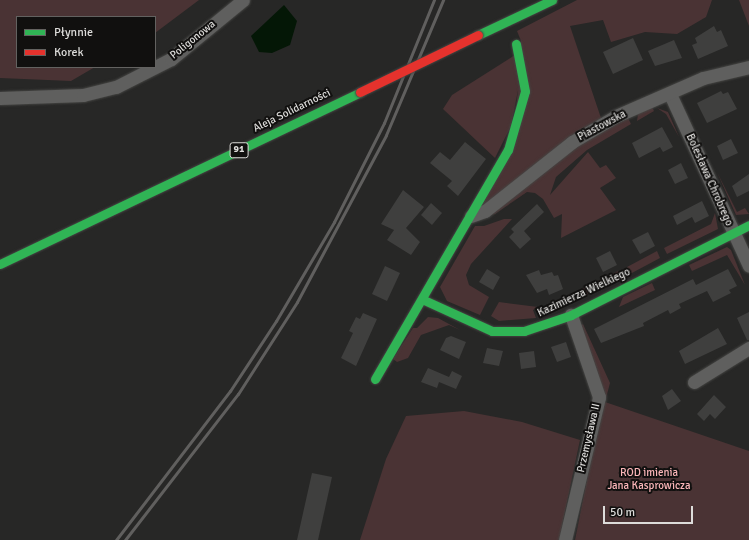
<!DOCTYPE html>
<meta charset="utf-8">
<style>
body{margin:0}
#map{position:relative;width:749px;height:540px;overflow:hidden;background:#272726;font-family:Signika,sans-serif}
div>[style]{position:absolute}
.green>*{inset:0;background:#4a3334}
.water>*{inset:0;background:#041706}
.building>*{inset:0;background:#3f3f3e}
.roads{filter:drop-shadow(0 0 1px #454543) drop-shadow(0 0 1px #454543)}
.street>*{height:13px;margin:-6.5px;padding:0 6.5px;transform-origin:6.5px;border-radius:6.5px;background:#5f5f5e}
.fast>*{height:9px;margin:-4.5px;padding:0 4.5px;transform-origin:4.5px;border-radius:4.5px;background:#30b455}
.rail>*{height:3px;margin:-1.5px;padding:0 1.5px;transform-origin:1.5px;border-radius:1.5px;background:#605f5e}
.bridges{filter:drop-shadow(0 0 1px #454543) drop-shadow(0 0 1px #454543)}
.jam-bridge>*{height:9px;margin:-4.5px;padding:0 4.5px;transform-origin:4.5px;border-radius:4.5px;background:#e5322d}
span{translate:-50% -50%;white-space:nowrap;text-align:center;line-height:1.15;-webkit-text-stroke:4px #11100f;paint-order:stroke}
.shield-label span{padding:1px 3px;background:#11100f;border:1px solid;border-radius:3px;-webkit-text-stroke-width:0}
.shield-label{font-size:10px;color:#dddcda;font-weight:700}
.street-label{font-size:11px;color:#dddcda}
.park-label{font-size:11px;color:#fbb6b9}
.legend{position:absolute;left:16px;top:16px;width:140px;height:52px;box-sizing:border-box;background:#11100f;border:1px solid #636260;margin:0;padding:5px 7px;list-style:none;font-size:12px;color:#dddcda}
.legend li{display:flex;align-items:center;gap:8px;height:20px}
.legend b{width:20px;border:1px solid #636260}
.scale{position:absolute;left:603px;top:506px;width:90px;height:18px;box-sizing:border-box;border:2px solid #dddcda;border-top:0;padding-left:5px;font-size:12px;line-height:14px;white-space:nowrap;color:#dddcda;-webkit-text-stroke:3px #11100f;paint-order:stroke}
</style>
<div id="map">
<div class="green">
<div style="clip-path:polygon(0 0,199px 0,155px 33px,155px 17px,17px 17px,17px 67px,95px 67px,71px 81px,0 78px)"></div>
<div style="clip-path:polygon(577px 0,712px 0,706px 17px,677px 34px,645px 32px,611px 42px,603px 20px,570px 26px,602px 121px,479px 211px,514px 146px,521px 41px,517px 31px)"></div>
<div style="clip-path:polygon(739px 0,749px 0,749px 26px)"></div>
<div style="clip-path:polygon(515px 55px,520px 80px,511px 126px,495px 158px,443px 109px,452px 95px)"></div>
<div style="clip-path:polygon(652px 107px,654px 111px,637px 121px,638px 114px)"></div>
<div style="clip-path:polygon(657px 108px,668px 112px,679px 137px,666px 114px)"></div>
<div style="clip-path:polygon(627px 116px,631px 124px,587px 150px,556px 177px,550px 195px,588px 152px,600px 168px,606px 165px,616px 178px,600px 188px,616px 210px,561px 238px,562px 214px,554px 218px,543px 199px,535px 193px,527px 192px,495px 214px,480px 218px,578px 143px)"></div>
<div style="clip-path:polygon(717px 172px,737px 212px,745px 208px,749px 214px,736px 215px)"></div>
<div style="clip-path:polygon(715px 213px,718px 229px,667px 254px,664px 248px,711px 224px)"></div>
<div style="clip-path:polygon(504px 219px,512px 219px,471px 264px,466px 275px,469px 285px,489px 297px,480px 315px,447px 301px,440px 287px,475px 226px,484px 226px)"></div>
<div style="clip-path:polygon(727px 247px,731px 250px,745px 285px,727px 255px,692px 271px,689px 265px)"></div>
<div style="clip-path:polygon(657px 251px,660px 258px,630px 274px,627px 267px)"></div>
<div style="clip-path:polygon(618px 271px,621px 278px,582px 297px,578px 291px)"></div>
<div style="clip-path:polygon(652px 283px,655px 290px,619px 307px,623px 297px)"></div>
<div style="clip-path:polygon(567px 298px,569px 303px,553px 312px,550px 304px)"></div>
<div style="clip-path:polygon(499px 302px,538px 307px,533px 310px,536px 318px,499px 321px,491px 316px)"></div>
<div style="clip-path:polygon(428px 317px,438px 318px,460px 330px,449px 325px,421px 335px,408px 358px,397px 362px,393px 359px,413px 328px,417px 328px)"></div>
<div style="clip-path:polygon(583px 324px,610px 383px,605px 402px,749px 451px,749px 540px,575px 540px,602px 403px,581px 326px)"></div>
<div style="clip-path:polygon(464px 411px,522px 422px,580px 440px,559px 540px,360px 540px,386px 459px,406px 416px)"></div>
</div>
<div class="water">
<div style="clip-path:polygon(284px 5px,297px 21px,290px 45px,272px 53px,259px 52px,251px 36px)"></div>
</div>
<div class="building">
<div style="clip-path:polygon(714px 26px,717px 32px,721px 30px,728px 46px,698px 59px,692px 45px,697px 43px,695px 38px)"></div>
<div style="clip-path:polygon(633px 38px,643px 60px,613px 74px,603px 52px)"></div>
<div style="clip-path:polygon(674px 40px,682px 58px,655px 66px,648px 51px)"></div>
<div style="clip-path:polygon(721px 91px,723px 94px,728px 92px,737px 109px,707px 123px,697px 103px)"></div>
<div style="clip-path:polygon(662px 127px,673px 147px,663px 152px,660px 147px,639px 158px,632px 143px)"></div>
<div style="clip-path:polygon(731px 139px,738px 153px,723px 160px,717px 146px)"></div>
<div style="clip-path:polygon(465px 142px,486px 159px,458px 196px,447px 186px,452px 181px,430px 163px,440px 152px,450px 160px)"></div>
<div style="clip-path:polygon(681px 163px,688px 178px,675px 184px,668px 170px)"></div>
<div style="clip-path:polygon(749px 174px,749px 191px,737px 197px,732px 186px)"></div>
<div style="clip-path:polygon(403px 190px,424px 207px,406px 228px,420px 242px,411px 255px,387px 240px,394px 230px,381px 224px)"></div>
<div style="clip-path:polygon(702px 201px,709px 216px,695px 223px,692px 217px,677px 225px,673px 216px)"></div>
<div style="clip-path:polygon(431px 203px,442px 213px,432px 225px,421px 215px)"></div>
<div style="clip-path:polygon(537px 204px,544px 212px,524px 231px,531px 239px,520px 249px,509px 237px,514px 232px,511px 229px)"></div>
<div style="clip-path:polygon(648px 232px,655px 246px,640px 254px,632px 240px)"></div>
<div style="clip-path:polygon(610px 251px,617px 265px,603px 272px,596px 258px)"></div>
<div style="clip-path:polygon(385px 266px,400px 273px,387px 301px,372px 294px)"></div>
<div style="clip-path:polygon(487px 269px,500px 277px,493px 290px,479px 282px)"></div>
<div style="clip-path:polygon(728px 269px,737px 286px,729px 290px,731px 293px,713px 302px,707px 291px,679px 304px,681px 308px,670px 314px,668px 310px,643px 323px,644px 326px,601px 343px,594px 329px,693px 279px,696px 285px)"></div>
<div style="clip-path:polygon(539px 270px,541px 275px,552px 272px,554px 276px,558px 275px,563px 289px,549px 295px,547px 289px,537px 293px,526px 275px)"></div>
<div style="clip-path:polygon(749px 312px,749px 340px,747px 340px,737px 318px)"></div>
<div style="clip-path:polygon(363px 313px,377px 319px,356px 366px,341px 358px,353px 333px,349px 331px,356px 317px,360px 319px)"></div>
<div style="clip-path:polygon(718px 328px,727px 344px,685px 364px,679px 351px)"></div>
<div style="clip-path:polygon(451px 336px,466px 342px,459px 359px,440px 350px,446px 338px)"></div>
<div style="clip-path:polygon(566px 342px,571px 357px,557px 362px,551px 347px)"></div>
<div style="clip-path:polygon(487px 348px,503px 351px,499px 366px,483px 363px)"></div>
<div style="clip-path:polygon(534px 351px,536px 367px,521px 369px,519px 353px)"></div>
<div style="clip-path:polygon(428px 368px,449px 377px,452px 371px,462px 376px,456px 389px,439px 382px,437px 388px,421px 382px)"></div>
<div style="clip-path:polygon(672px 389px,681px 401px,668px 410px,662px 396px)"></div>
<div style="clip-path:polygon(714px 395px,726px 407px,715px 419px,710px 414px,704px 421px,697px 414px)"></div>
<div style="clip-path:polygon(312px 473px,332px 477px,318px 540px,297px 540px)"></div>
</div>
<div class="roads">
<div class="street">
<div style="left:670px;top:94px;width:189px;rotate:65.3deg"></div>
<div style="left:0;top:98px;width:83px;rotate:-2.1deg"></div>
<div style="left:83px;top:95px;width:34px;rotate:-14deg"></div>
<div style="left:116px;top:87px;width:62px;rotate:-27deg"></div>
<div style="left:171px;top:59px;width:93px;rotate:-39.3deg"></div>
<div style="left:471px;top:216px;width:15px;rotate:-20deg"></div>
<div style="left:485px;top:211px;width:111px;rotate:-38.4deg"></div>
<div style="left:572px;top:142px;width:51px;rotate:-30.6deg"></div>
<div style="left:616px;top:116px;width:95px;rotate:-23.6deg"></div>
<div style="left:703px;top:78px;width:47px;rotate:-13.4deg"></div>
<div style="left:694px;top:382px;width:65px;rotate:-31.7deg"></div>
<div style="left:565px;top:540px;width:147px;rotate:-76.6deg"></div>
<div style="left:599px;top:397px;width:87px;rotate:-108.9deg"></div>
</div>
<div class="fast">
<div style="left:478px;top:35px;width:82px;rotate:-25.3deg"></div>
<div style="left:0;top:264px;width:399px;rotate:-25.5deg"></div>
<div style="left:424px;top:300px;width:75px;rotate:24.5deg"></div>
<div style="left:492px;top:331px;width:32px"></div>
<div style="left:524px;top:331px;width:50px;rotate:-18.8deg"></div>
<div style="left:571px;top:315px;width:199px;rotate:-26.8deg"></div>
<div style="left:375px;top:379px;width:265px;rotate:-59.9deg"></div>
<div style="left:508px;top:150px;width:61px;rotate:-73.9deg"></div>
<div style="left:525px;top:91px;width:48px;rotate:-100.8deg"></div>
</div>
</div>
<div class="rail">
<div style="left:116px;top:540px;width:188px;rotate:-52.6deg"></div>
<div style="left:230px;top:391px;width:84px;rotate:-56.7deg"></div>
<div style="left:276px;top:321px;width:115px;rotate:-59.6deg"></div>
<div style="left:334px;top:222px;width:111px;rotate:-63.2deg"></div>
<div style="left:384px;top:123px;width:133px;rotate:-67.9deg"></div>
<div style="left:125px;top:540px;width:185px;rotate:-52.3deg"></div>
<div style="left:238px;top:394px;width:109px;rotate:-57.3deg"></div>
<div style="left:297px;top:302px;width:189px;rotate:-61.9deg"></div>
<div style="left:386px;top:135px;width:147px;rotate:-67.1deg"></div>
</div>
<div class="bridges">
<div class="jam-bridge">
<div style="left:360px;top:92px;width:131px;rotate:-25.8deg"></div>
</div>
</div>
<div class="shield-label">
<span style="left:239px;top:150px">91</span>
</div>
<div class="street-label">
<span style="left:193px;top:40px;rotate:-39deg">Poligonowa</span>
<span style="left:292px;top:111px;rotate:-26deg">Aleja Solidarności</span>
<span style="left:602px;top:126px;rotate:-28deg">Piastowska</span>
<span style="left:709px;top:180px;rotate:66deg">Bolesława Chrobrego</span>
<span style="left:584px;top:293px;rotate:-25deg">Kazimierza Wielkiego</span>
<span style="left:589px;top:438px;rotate:-77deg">Przemysława II</span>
</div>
<div class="park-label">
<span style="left:649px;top:480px">ROD imienia<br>Jana Kasprowicza</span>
</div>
<ul class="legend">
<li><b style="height:5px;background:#30b455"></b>Płynnie</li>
<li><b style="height:5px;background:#e5322d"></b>Korek</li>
</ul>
<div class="scale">50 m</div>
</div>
